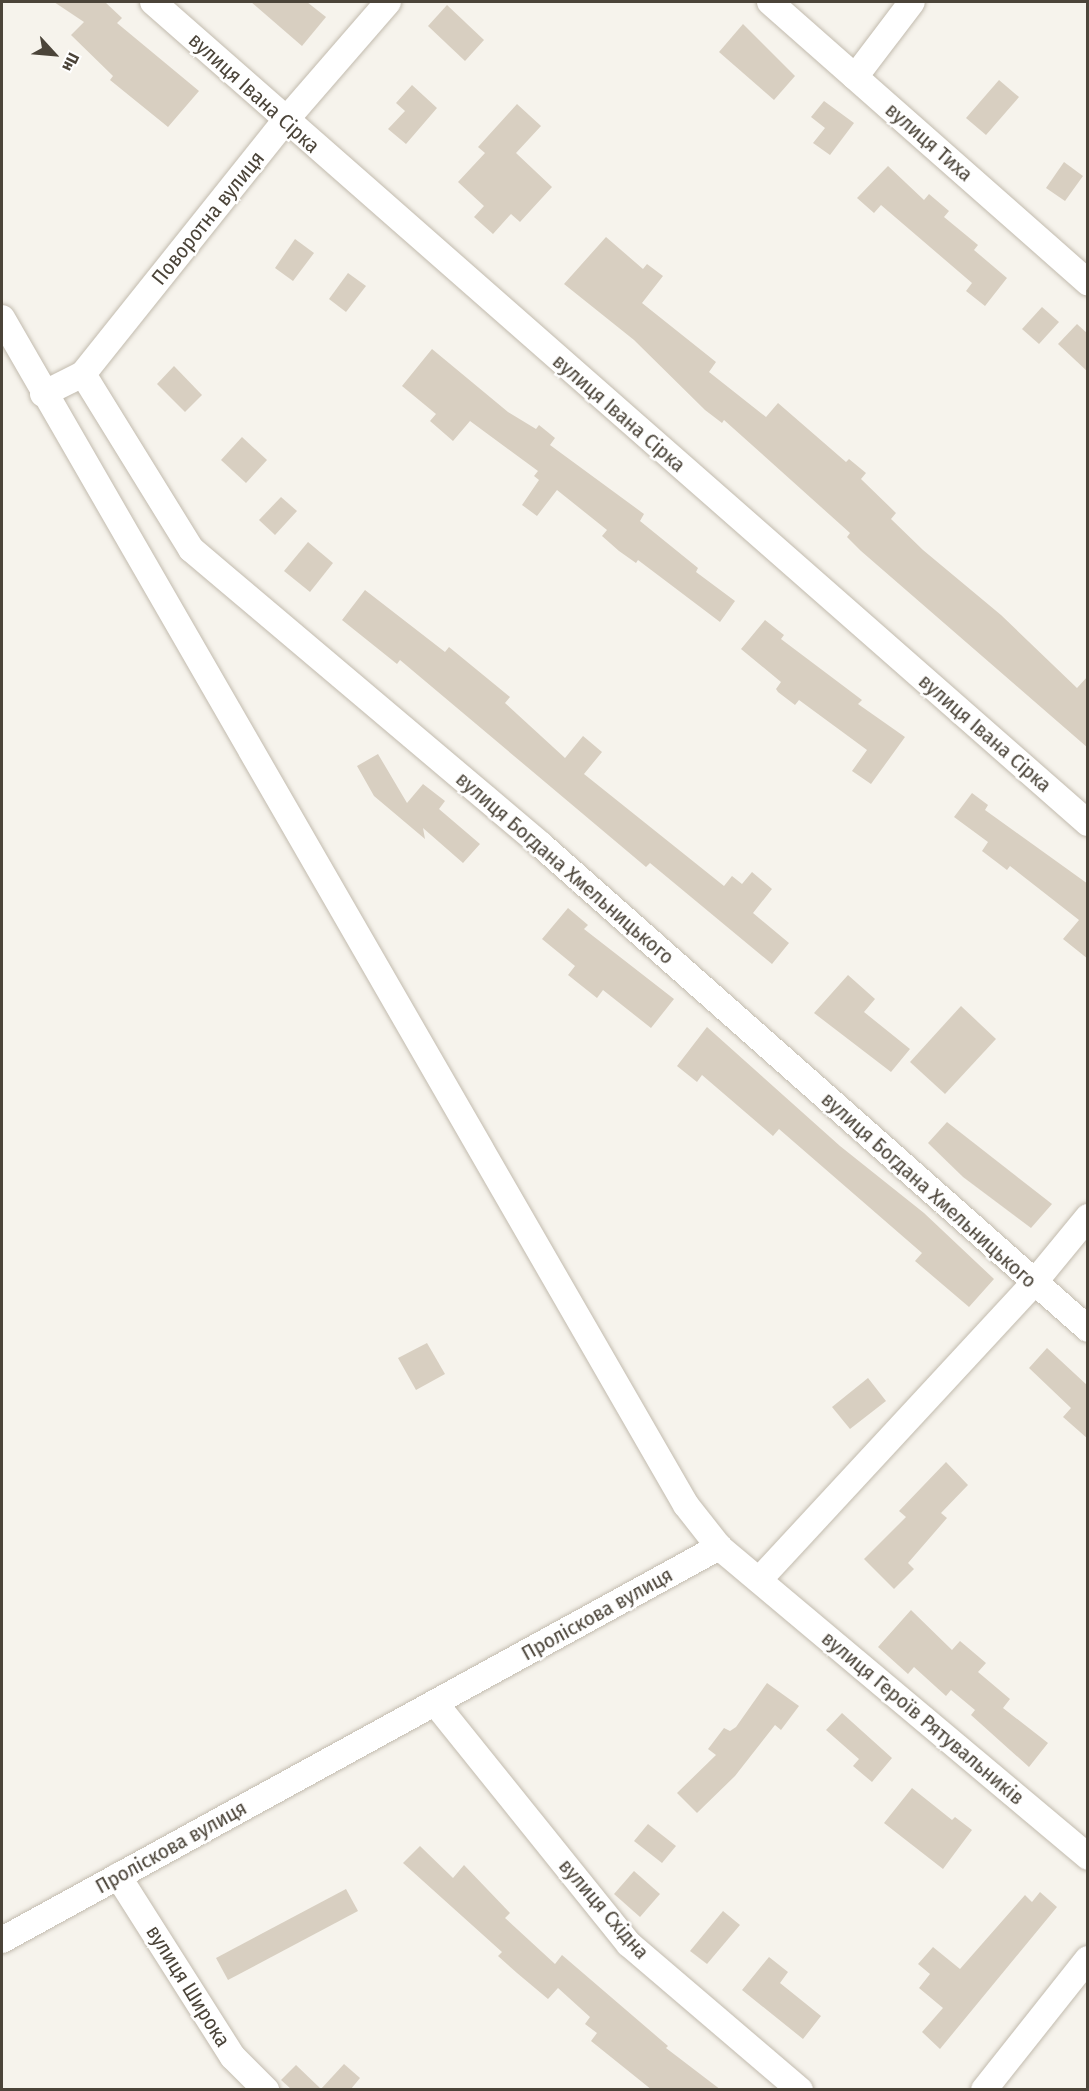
<!DOCTYPE html>
<meta charset="utf-8">
<style>
body{margin:0}
#map{position:relative;width:1089px;height:2091px;overflow:hidden;background:#f6f3ec;font-family:"Fira Sans Condensed",sans-serif}
div>[style]{position:absolute}
.building>*{inset:0;background:#d8cfc1}
.roads{filter:drop-shadow(0 0 2px #c2bbae) drop-shadow(0 0 2px #c2bbae)}
.minor>*{height:26px;margin:-13px;padding:0 13px;transform-origin:13px;border-radius:13px;background:#fff}
span{translate:-50% -50%;white-space:nowrap;text-align:center;line-height:1.15;-webkit-text-stroke:5px #fff;paint-order:stroke}
.street-label{font-size:21px;color:#4b4439}
.frame{position:absolute;inset:0;border:3px solid #4b4439;pointer-events:none}
.north{position:absolute;left:24px;top:24px;width:60px;height:60px;-webkit-text-stroke:4px #fff;paint-order:stroke;rotate:116deg;font-size:16px;font-weight:700;line-height:24px;text-align:center;color:#4b4439}
.north::after{content:'';display:block;margin:auto;width:21px;height:27px;background:#4b4439;clip-path:polygon(50% 0,100% 100%,50% 72%,0 100%)}
</style>
<div id="map">
<div class="building">
<div style="clip-path:polygon(54px 2px,105px 2px,122px 18px,117px 23px,199px 91px,168px 127px,110px 80px,113px 76px,71px 35px,84px 22px)"></div>
<div style="clip-path:polygon(251px 2px,307px 2px,326px 17px,302px 46px)"></div>
<div style="clip-path:polygon(447px 5px,484px 40px,465px 61px,428px 26px)"></div>
<div style="clip-path:polygon(743px 24px,795px 76px,774px 100px,719px 52px)"></div>
<div style="clip-path:polygon(999px 80px,1019px 97px,986px 135px,966px 118px)"></div>
<div style="clip-path:polygon(412px 85px,437px 108px,406px 144px,388px 129px,405px 111px,396px 103px)"></div>
<div style="clip-path:polygon(824px 101px,854px 123px,830px 155px,813px 143px,825px 128px,811px 117px)"></div>
<div style="clip-path:polygon(517px 104px,541px 126px,516px 153px,552px 187px,520px 222px,511px 214px,493px 234px,474px 217px,484px 206px,458px 182px,485px 153px,478px 147px)"></div>
<div style="clip-path:polygon(1064px 162px,1083px 176px,1065px 201px,1046px 188px)"></div>
<div style="clip-path:polygon(888px 166px,924px 200px,929px 194px,949px 211px,944px 217px,978px 245px,974px 250px,1007px 278px,985px 306px,966px 291px,972px 283px,881px 205px,874px 213px,857px 198px)"></div>
<div style="clip-path:polygon(606px 237px,643px 269px,647px 264px,663px 276px,642px 303px,716px 362px,709px 372px,766px 417px,778px 403px,846px 462px,849px 459px,866px 473px,861px 479px,896px 513px,891px 519px,923px 550px,1001px 615px,1077px 688px,1088px 676px,1088px 748px,861px 551px,847px 537px,850px 533px,724px 420px,722px 423px,705px 410px,634px 340px,564px 284px)"></div>
<div style="clip-path:polygon(295px 239px,314px 253px,293px 281px,275px 268px)"></div>
<div style="clip-path:polygon(348px 273px,366px 286px,346px 312px,329px 299px)"></div>
<div style="clip-path:polygon(1042px 307px,1059px 322px,1039px 344px,1022px 329px)"></div>
<div style="clip-path:polygon(1077px 324px,1088px 334px,1088px 372px,1058px 344px)"></div>
<div style="clip-path:polygon(432px 349px,508px 412px,536px 429px,539px 425px,555px 438px,550px 445px,644px 514px,640px 521px,698px 568px,696px 572px,735px 601px,720px 622px,638px 560px,636px 563px,619px 551px,602px 536px,607px 530px,557px 490px,537px 516px,522px 505px,539px 480px,534px 476px,538px 471px,470px 421px,453px 441px,430px 421px,436px 414px,402px 386px)"></div>
<div style="clip-path:polygon(174px 366px,202px 395px,185px 412px,157px 384px)"></div>
<div style="clip-path:polygon(242px 437px,267px 460px,246px 483px,221px 460px)"></div>
<div style="clip-path:polygon(281px 497px,297px 511px,275px 535px,259px 520px)"></div>
<div style="clip-path:polygon(308px 542px,333px 563px,310px 592px,284px 571px)"></div>
<div style="clip-path:polygon(365px 590px,445px 652px,449px 647px,510px 697px,505px 703px,565px 758px,583px 736px,602px 752px,584px 774px,724px 886px,732px 876px,742px 884px,752px 872px,772px 889px,753px 913px,789px 943px,772px 964px,650px 863px,646px 867px,400px 660px,397px 664px,342px 620px)"></div>
<div style="clip-path:polygon(765px 620px,784px 635px,781px 639px,862px 700px,858px 704px,905px 737px,871px 784px,852px 771px,867px 750px,799px 700px,795px 705px,778px 692px,776px 689px,781px 682px,741px 649px)"></div>
<div style="clip-path:polygon(378px 754px,407px 803px,423px 784px,445px 801px,439px 809px,480px 844px,463px 863px,423px 828px,425px 839px,374px 796px,357px 766px)"></div>
<div style="clip-path:polygon(972px 793px,988px 805px,985px 810px,1088px 884px,1088px 959px,1063px 939px,1079px 920px,1010px 866px,1007px 870px,982px 851px,988px 842px,954px 817px)"></div>
<div style="clip-path:polygon(568px 908px,588px 925px,584px 929px,674px 999px,651px 1028px,603px 990px,597px 998px,568px 975px,575px 966px,542px 939px)"></div>
<div style="clip-path:polygon(848px 975px,875px 999px,864px 1012px,910px 1049px,891px 1072px,814px 1013px)"></div>
<div style="clip-path:polygon(961px 1006px,996px 1039px,945px 1094px,910px 1062px)"></div>
<div style="clip-path:polygon(707px 1027px,840px 1146px,924px 1213px,994px 1279px,969px 1307px,915px 1261px,922px 1253px,779px 1129px,773px 1136px,702px 1075px,697px 1082px,677px 1066px)"></div>
<div style="clip-path:polygon(947px 1122px,1052px 1204px,1031px 1228px,963px 1177px,928px 1143px)"></div>
<div style="clip-path:polygon(427px 1343px,445px 1374px,416px 1390px,398px 1358px)"></div>
<div style="clip-path:polygon(1047px 1348px,1088px 1386px,1088px 1439px,1063px 1417px,1071px 1408px,1029px 1368px)"></div>
<div style="clip-path:polygon(868px 1378px,886px 1401px,850px 1429px,832px 1407px)"></div>
<div style="clip-path:polygon(946px 1462px,968px 1485px,941px 1513px,947px 1518px,908px 1563px,914px 1569px,894px 1589px,864px 1559px,906px 1517px,899px 1511px)"></div>
<div style="clip-path:polygon(911px 1610px,952px 1650px,960px 1641px,986px 1663px,978px 1672px,1010px 1699px,1003px 1708px,1048px 1743px,1029px 1767px,971px 1715px,975px 1710px,951px 1690px,946px 1696px,914px 1667px,908px 1674px,878px 1647px)"></div>
<div style="clip-path:polygon(767px 1683px,799px 1706px,781px 1730px,775px 1725px,735px 1776px,697px 1813px,677px 1793px,716px 1755px,708px 1749px,724px 1728px,730px 1731px,736px 1727px)"></div>
<div style="clip-path:polygon(842px 1713px,892px 1758px,872px 1782px,853px 1766px,859px 1759px,826px 1730px)"></div>
<div style="clip-path:polygon(912px 1788px,952px 1820px,955px 1817px,972px 1830px,943px 1869px,884px 1823px)"></div>
<div style="clip-path:polygon(648px 1824px,676px 1846px,662px 1863px,634px 1841px)"></div>
<div style="clip-path:polygon(420px 1846px,453px 1878px,464px 1865px,510px 1913px,505px 1918px,555px 1964px,562px 1955px,668px 2046px,666px 2048px,721px 2090px,652px 2090px,591px 2041px,597px 2033px,585px 2024px,590px 2017px,558px 1988px,548px 1999px,517px 1973px,498px 1956px,502px 1952px,403px 1863px)"></div>
<div style="clip-path:polygon(634px 1871px,660px 1894px,640px 1917px,614px 1894px)"></div>
<div style="clip-path:polygon(346px 1889px,358px 1911px,228px 1980px,216px 1958px)"></div>
<div style="clip-path:polygon(1040px 1892px,1057px 1907px,940px 2049px,922px 2032px,943px 2008px,919px 1988px,930px 1974px,918px 1964px,933px 1947px,960px 1969px,1025px 1895px,1032px 1902px)"></div>
<div style="clip-path:polygon(723px 1911px,740px 1925px,707px 1964px,690px 1951px)"></div>
<div style="clip-path:polygon(769px 1957px,788px 1972px,780px 1983px,821px 2016px,803px 2039px,742px 1990px)"></div>
<div style="clip-path:polygon(344px 2064px,360px 2078px,351px 2089px,321px 2089px)"></div>
<div style="clip-path:polygon(296px 2065px,321px 2089px,291px 2089px,281px 2080px)"></div>
</div>
<div class="roads">
<div class="minor">
<div style="left:153px;top:2px;width:1244px;rotate:41.29deg"></div>
<div style="left:770px;top:2px;width:424px;rotate:41.4deg"></div>
<div style="left:855px;top:77px;width:94px;rotate:-52.8deg"></div>
<div style="left:2px;top:318px;width:1370px;rotate:60.05deg"></div>
<div style="left:686px;top:1505px;width:53px;rotate:51.8deg"></div>
<div style="left:719px;top:1547px;width:482px;rotate:40deg"></div>
<div style="left:83px;top:374px;width:206px;rotate:58.3deg"></div>
<div style="left:191px;top:549px;width:458px;rotate:40.2deg"></div>
<div style="left:541px;top:845px;width:730px;rotate:41.5deg"></div>
<div style="left:43px;top:394px;width:45px;rotate:-26.6deg"></div>
<div style="left:83px;top:374px;width:324px;rotate:-51.4deg"></div>
<div style="left:285px;top:121px;width:157px;rotate:-49.1deg"></div>
<div style="left:759px;top:1580px;width:403px;rotate:-47.2deg"></div>
<div style="left:1033px;top:1284px;width:87px;rotate:-50.6deg"></div>
<div style="left:435px;top:1703px;width:309px;rotate:51.2deg"></div>
<div style="left:629px;top:1944px;width:225px;rotate:40.5deg"></div>
<div style="left:118px;top:1876px;width:214px;rotate:57.6deg"></div>
<div style="left:233px;top:2057px;width:47px;rotate:45deg"></div>
<div style="left:2px;top:1940px;width:818px;rotate:-28.73deg"></div>
<div style="left:984px;top:2090px;width:167px;rotate:-51.6deg"></div>
</div>
</div>
<div class="street-label">
<span style="left:254px;top:93px;rotate:42deg">вулиця Івана Сірка</span>
<span style="left:929px;top:142px;rotate:41deg">вулиця Тиха</span>
<span style="left:208px;top:218px;rotate:-51deg">Поворотна вулиця</span>
<span style="left:619px;top:413px;rotate:41deg">вулиця Івана Сірка</span>
<span style="left:985px;top:733px;rotate:41deg">вулиця Івана Сірка</span>
<span style="left:565px;top:868px;rotate:41deg">вулиця Богдана Хмельницького</span>
<span style="left:929px;top:1190px;rotate:42deg">вулиця Богдана Хмельницького</span>
<span style="left:597px;top:1614px;rotate:-29deg">Проліскова вулиця</span>
<span style="left:923px;top:1718px;rotate:40deg">вулиця Героїв Рятувальників</span>
<span style="left:171px;top:1847px;rotate:-29deg">Проліскова вулиця</span>
<span style="left:604px;top:1909px;rotate:49deg">вулиця Східна</span>
<span style="left:188px;top:1986px;rotate:58deg">вулиця Широка</span>
</div>
<div class="frame"></div>
<div class="north">Пн</div>
</div>
